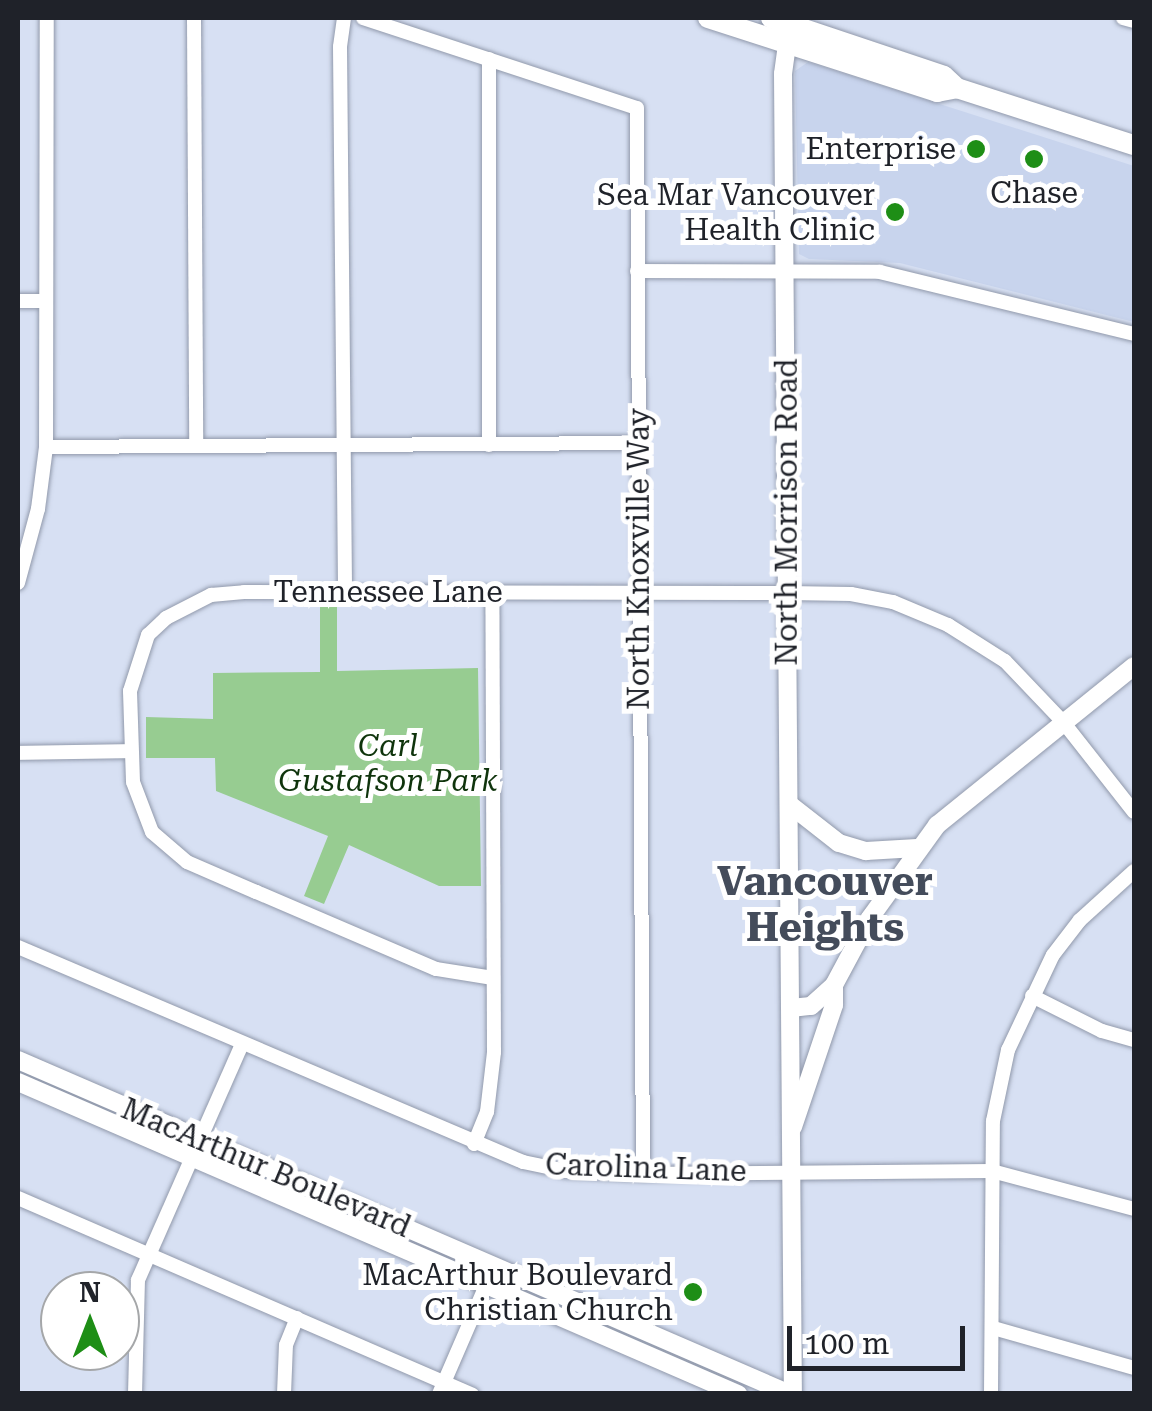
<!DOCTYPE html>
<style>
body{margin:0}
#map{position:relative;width:1152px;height:1411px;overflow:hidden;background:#d7e0f3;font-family:"Roboto Serif",serif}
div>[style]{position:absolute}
.built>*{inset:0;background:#c8d4ed}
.green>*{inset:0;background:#97cc91}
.roads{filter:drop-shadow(0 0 2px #9199ab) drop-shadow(0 0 2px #9199ab)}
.minor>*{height:14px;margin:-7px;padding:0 7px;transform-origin:7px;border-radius:7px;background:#fff}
.tertiary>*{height:18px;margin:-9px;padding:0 9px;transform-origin:9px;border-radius:9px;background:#fff}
.primary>*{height:20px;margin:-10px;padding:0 10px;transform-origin:10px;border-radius:10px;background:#fff}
.dots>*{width:28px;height:28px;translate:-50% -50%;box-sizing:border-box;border:5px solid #fff;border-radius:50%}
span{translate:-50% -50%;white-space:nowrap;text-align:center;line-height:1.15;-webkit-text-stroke:10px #fff;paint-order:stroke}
.poi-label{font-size:30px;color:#1f2229}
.right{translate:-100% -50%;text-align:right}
.street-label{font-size:30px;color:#1f2229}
.park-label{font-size:30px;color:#0f340c;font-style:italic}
.district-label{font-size:40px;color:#444c5b;font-weight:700}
.frame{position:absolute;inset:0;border:20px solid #1f2229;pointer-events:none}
.north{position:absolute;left:40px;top:1271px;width:100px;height:100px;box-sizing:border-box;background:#fff;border:2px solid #a5a7a9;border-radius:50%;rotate:0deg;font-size:28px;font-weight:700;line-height:40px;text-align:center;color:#1f2229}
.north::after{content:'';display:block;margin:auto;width:35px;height:45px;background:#1e8e16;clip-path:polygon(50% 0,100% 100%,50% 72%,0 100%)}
.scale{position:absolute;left:787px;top:1326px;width:178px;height:45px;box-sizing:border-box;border:5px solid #1f2229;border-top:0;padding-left:12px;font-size:30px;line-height:35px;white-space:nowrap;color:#1f2229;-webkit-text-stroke:8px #fff;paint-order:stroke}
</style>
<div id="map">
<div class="built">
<div style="clip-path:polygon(808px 62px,1134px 166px,1134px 322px,900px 263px,809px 259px,799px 254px,795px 71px)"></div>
</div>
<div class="green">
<div style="clip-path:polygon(320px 603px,337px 603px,337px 671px,478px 668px,481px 886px,439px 886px,349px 845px,324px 904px,304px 896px,328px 836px,216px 791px,215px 758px,146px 758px,146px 717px,213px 719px,213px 673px,320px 672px)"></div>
</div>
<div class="roads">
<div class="minor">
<div style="left:194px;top:18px;width:427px;rotate:89.7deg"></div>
<div style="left:344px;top:18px;width:29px;rotate:98deg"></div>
<div style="left:340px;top:47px;width:544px;rotate:89.47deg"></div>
<div style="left:363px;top:18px;width:288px;rotate:18.2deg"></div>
<div style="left:637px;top:108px;width:1066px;rotate:89.68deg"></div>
<div style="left:1123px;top:18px;width:11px;rotate:15deg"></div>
<div style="left:489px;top:59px;width:386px;rotate:90deg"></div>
<div style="left:637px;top:271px;width:243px;rotate:0.2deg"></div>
<div style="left:880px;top:272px;width:261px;rotate:13.7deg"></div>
<div style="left:18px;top:301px;width:28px"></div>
<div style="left:46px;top:447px;width:592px;rotate:-0.39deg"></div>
<div style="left:18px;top:583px;width:77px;rotate:-74.9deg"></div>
<div style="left:38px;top:509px;width:63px;rotate:-82.6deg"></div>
<div style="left:46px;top:447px;width:429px;rotate:-89.9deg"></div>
<div style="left:18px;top:753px;width:112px;rotate:-1deg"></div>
<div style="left:18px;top:947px;width:549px;rotate:23.06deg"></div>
<div style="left:523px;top:1162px;width:45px;rotate:11.6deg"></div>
<div style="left:567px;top:1171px;width:76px;rotate:2.3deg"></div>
<div style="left:643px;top:1174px;width:349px;rotate:-0.5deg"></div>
<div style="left:992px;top:1171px;width:147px;rotate:15deg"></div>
<div style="left:493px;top:978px;width:58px;rotate:-171deg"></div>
<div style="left:436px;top:969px;width:196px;rotate:-156.8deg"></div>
<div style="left:256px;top:892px;width:75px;rotate:-156.5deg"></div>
<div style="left:187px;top:862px;width:46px;rotate:-139.4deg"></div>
<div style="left:152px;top:832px;width:53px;rotate:-110.8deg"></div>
<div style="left:133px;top:782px;width:91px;rotate:-91.9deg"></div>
<div style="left:130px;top:691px;width:59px;rotate:-72.2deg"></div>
<div style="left:148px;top:635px;width:25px;rotate:-43deg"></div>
<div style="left:166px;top:618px;width:51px;rotate:-27.1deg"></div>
<div style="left:211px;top:595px;width:33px;rotate:-5deg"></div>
<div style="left:244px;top:592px;width:543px;rotate:0.11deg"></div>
<div style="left:787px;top:593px;width:64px;rotate:0.9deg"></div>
<div style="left:851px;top:594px;width:43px;rotate:10.8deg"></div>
<div style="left:893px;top:602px;width:60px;rotate:22.7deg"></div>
<div style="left:948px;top:625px;width:67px;rotate:32.3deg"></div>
<div style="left:1005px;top:661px;width:86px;rotate:46.4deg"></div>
<div style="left:1064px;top:723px;width:113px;rotate:51.8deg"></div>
<div style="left:1032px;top:996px;width:78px;rotate:26.6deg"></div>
<div style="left:1102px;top:1031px;width:33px;rotate:16deg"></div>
<div style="left:474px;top:1144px;width:35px;rotate:-68deg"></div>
<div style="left:487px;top:1112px;width:60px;rotate:-83.3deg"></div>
<div style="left:494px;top:1052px;width:459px;rotate:-90.2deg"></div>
<div style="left:18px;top:1198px;width:495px;rotate:23.4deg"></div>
<div style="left:993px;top:1328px;width:147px;rotate:15.8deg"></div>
<div style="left:135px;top:1394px;width:114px;rotate:-88.5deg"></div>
<div style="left:138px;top:1280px;width:258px;rotate:-66.2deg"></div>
<div style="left:284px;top:1394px;width:49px;rotate:-87.7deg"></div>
<div style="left:286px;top:1345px;width:29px;rotate:-68deg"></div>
<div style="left:439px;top:1394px;width:138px;rotate:-66.6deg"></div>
<div style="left:991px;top:1394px;width:273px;rotate:-89.6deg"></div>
<div style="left:993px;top:1121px;width:73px;rotate:-78.1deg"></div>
<div style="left:1008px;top:1050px;width:105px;rotate:-64.7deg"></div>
<div style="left:1053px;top:955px;width:44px;rotate:-52.4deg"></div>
<div style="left:1080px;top:920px;width:73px;rotate:-42.2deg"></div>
</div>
<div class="tertiary">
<div style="left:789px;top:30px;width:44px;rotate:97.8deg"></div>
<div style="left:783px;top:74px;width:1320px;rotate:89.57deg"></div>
<div style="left:789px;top:804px;width:63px;rotate:38deg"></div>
<div style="left:839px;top:843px;width:28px;rotate:17deg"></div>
<div style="left:866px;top:851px;width:51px;rotate:-3.4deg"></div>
<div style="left:791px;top:1008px;width:20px;rotate:-6deg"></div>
<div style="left:811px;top:1006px;width:31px;rotate:-42deg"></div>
<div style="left:834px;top:985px;width:76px;rotate:-61.8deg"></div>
<div style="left:870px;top:918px;width:115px;rotate:-54.2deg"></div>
<div style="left:937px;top:825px;width:253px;rotate:-38.9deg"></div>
<div style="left:18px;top:1060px;width:841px;rotate:23.4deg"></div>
<div style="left:18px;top:1082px;width:785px;rotate:23.43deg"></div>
<div style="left:793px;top:1127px;width:129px;rotate:-71.4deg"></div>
<div style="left:834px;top:1005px;width:20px;rotate:-90deg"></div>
</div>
<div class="primary">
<div style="left:708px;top:18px;width:241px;rotate:17.9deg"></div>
<div style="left:937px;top:92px;width:20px;rotate:-11deg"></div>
<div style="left:771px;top:18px;width:182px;rotate:18.5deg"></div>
<div style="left:944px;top:76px;width:18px;rotate:43deg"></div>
<div style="left:957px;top:88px;width:186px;rotate:17.9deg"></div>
</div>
</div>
<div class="dots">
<div style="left:976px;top:149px;background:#1e8e16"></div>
<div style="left:1034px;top:159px;background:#1e8e16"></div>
<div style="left:895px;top:212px;background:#1e8e16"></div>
<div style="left:693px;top:1292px;background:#1e8e16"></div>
</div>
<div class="poi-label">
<span class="right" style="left:956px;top:149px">Enterprise</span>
<span style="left:1034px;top:193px">Chase</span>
<span class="right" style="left:875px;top:212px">Sea Mar Vancouver<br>Health Clinic</span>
<span class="right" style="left:673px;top:1292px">MacArthur Boulevard<br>Christian Church</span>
</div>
<div class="street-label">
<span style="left:787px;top:512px;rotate:-90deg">North Morrison Road</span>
<span style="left:639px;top:559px;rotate:-90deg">North Knoxville Way</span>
<span style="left:388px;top:592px">Tennessee Lane</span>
<span style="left:266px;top:1168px;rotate:23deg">MacArthur Boulevard</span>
<span style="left:646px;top:1168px;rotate:2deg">Carolina Lane</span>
</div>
<div class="park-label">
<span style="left:388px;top:763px">Carl<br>Gustafson Park</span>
</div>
<div class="district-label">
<span style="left:825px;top:905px">Vancouver<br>Heights</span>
</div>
<div class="frame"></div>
<div class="north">N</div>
<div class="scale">100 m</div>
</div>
